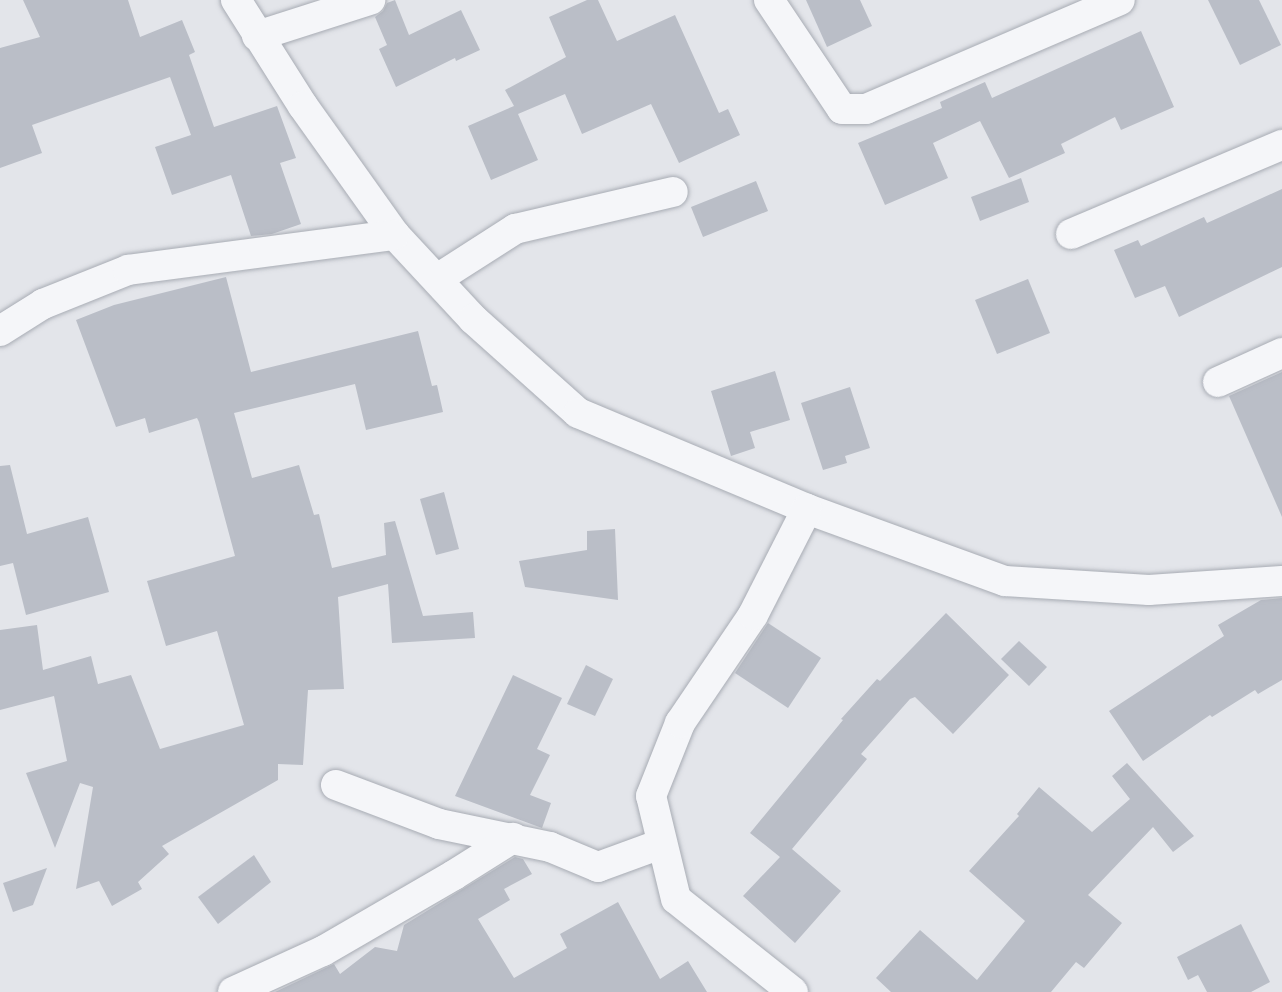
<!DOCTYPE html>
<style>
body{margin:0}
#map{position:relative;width:1282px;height:992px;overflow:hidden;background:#e3e5ea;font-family:Raleway,sans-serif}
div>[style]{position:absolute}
.building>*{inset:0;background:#babec7}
.roads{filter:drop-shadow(0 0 2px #a8acb4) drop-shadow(0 0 2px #a8acb4)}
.street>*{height:30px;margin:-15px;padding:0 15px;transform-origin:15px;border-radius:15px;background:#f5f6f9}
span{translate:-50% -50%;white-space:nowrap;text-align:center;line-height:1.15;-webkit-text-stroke:4.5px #f3f4f8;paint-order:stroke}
</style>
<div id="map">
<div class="building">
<div style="clip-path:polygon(23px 0,128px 0,140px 37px,182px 20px,195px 52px,189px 55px,214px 127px,277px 106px,296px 158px,280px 163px,301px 224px,272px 234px,251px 236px,231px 175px,172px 195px,155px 147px,191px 135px,170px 77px,32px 125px,42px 153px,0 168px,0 48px,40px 37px)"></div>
<div style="clip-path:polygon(395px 0,409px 35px,461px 10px,480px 50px,456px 61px,455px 58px,396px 87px,379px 49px,387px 45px,375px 17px,383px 11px,387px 3px)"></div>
<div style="clip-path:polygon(587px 0,598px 0,617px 41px,675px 15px,719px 113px,728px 109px,740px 135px,679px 163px,651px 104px,582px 134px,565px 94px,518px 114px,538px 160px,491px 180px,468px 126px,514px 106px,505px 90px,566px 57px,549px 17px)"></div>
<div style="clip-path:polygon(806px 0,860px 0,872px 26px,827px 47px)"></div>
<div style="clip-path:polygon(1208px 0,1259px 0,1281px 45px,1240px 65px)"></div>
<div style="clip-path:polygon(1141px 31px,1174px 107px,1121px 130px,1115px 117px,1061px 144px,1065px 153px,1009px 178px,980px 121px,933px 143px,948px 178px,885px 205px,858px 143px,942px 108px,940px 102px,985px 82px,992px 98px)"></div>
<div style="clip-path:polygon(1021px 178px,1029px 202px,980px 221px,971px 197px)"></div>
<div style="clip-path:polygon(756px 181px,768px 211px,703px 237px,691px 207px)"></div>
<div style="clip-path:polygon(1282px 189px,1282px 267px,1179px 317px,1165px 286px,1135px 298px,1114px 250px,1138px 240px,1141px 246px,1204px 217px,1207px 223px)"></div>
<div style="clip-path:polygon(226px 277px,251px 372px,418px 331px,432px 386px,437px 385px,443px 412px,366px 430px,355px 384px,234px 413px,252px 478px,299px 465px,314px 515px,319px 514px,332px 568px,386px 555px,384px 523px,395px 521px,423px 616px,473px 612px,475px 638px,392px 643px,388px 584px,338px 597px,344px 689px,308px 690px,303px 765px,278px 764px,278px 780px,162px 846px,169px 854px,138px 882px,142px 889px,112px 906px,99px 881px,76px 889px,93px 787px,80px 783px,55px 848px,26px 773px,67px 761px,54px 696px,0 710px,0 630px,37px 625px,43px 670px,91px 656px,98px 684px,131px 675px,160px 749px,244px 725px,217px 631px,166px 646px,147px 581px,235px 556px,199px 422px,197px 418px,149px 433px,145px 418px,116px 427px,76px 320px,114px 305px)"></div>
<div style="clip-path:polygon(1028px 279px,1050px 333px,997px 354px,975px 300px)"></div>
<div style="clip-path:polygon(775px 371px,790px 420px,750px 432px,755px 448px,731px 456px,711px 391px)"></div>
<div style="clip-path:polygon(1282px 372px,1282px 517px,1229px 396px)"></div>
<div style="clip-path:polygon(850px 387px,870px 448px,845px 456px,847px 463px,823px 470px,801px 403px)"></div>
<div style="clip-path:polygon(10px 465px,27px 534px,88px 517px,109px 592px,26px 615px,13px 563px,0 566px,0 466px)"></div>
<div style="clip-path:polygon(444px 492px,459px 549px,436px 555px,420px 499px)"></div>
<div style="clip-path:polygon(615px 529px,618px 600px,525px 587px,519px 561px,587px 550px,587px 531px)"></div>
<div style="clip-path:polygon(1282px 598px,1282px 680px,1258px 694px,1255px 690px,1212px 717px,1210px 715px,1143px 761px,1109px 711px,1224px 636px,1218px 625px,1261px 600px)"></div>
<div style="clip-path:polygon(946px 613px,1009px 675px,953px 734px,915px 697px,910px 699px,861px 754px,867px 759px,792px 849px,841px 891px,795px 943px,743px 896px,780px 857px,750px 833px,843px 720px,841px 719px,877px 679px,880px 681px)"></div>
<div style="clip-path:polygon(768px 623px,821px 658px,788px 708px,735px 673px)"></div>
<div style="clip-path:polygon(1019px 641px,1047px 667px,1029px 686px,1001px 659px)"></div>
<div style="clip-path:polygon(586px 665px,613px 679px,595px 716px,567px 704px)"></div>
<div style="clip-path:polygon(513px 675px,562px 698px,537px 749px,550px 755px,530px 795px,551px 803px,542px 828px,455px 796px)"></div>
<div style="clip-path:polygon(1127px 763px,1194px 836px,1173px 852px,1153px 827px,1088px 895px,1122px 923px,1084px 968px,1076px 962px,1051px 992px,891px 992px,876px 978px,920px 930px,977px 980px,1025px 921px,969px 871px,1019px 816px,1017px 814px,1039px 787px,1092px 832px,1130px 799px,1112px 776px)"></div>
<div style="clip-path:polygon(254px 855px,271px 882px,218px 924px,198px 897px)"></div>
<div style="clip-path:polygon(515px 857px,523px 859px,532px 874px,504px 889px,510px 900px,478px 919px,514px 978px,567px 948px,560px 934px,618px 902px,660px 979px,688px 961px,707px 992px,275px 992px,334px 964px,340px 974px,375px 947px,397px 951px,404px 925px)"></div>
<div style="clip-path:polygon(47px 868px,33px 905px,13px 912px,3px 883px)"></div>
<div style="clip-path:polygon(1241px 924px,1270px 982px,1251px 992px,1207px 992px,1198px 975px,1188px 980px,1177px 957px)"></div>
</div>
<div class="roads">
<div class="street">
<div style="left:236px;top:0;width:125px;rotate:57.7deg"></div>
<div style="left:303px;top:106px;width:158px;rotate:54.5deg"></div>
<div style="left:395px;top:235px;width:115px;rotate:47.1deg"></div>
<div style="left:473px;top:319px;width:141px;rotate:41.8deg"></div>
<div style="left:578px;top:413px;width:248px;rotate:22.7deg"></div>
<div style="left:807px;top:509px;width:211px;rotate:20deg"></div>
<div style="left:1005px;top:581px;width:144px;rotate:3.6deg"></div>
<div style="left:1149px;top:590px;width:133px;rotate:-3.9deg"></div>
<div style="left:769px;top:0;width:131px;rotate:56.2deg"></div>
<div style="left:842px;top:109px;width:24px"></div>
<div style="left:866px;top:109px;width:276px;rotate:-23.2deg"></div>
<div style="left:257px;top:36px;width:119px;rotate:-17.7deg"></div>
<div style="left:1071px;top:234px;width:229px;rotate:-22.9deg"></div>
<div style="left:437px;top:279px;width:93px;rotate:-32.7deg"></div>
<div style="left:515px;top:229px;width:162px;rotate:-13.2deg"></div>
<div style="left:0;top:331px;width:51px;rotate:-32.1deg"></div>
<div style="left:43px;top:304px;width:92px;rotate:-21.8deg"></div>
<div style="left:128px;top:270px;width:269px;rotate:-7.5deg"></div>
<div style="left:1218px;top:382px;width:70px;rotate:-24.4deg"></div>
<div style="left:336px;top:785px;width:110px;rotate:20.7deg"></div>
<div style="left:439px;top:824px;width:113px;rotate:11.7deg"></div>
<div style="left:550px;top:847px;width:52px;rotate:22.6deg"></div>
<div style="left:598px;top:867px;width:67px;rotate:-20.1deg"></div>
<div style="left:233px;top:992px;width:99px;rotate:-24.5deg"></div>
<div style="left:323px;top:951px;width:151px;rotate:-30.1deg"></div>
<div style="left:454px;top:875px;width:70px;rotate:-32.1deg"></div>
<div style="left:793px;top:992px;width:149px;rotate:-141.5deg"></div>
<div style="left:676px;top:899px;width:106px;rotate:-103.6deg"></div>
<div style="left:651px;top:796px;width:79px;rotate:-68.3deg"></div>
<div style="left:680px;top:723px;width:130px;rotate:-55.9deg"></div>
<div style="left:753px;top:615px;width:119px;rotate:-63deg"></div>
</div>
</div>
</div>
